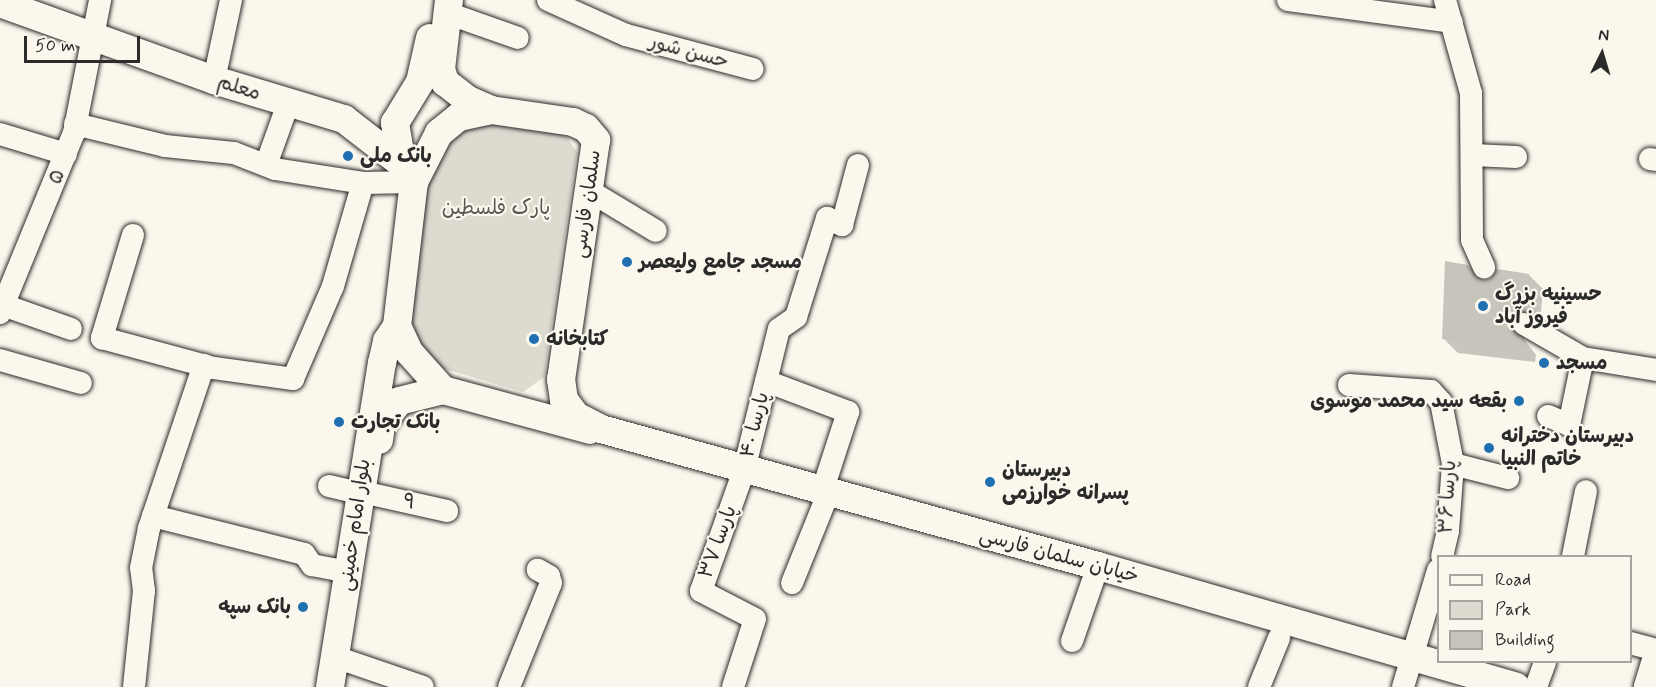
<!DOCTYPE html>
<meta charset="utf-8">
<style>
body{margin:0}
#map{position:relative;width:1656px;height:687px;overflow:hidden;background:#fbf7ec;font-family:Mynerve,"Playpen Sans Arabic",sans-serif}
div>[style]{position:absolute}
.green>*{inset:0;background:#dddad0}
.shadow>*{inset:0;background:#0003}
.building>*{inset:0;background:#c7c4bc}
.roads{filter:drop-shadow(0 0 2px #2b2b2b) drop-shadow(0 0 2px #2b2b2b)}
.minor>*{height:22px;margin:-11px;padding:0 11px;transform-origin:11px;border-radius:11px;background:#fbf7ec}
.major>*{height:28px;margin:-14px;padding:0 14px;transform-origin:14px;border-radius:14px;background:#fbf7ec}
.dots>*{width:16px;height:16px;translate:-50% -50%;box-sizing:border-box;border:3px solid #fbf7ec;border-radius:50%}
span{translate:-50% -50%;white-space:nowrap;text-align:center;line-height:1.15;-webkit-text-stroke:4.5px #fbf7ec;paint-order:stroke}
.street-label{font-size:20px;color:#2b2b2b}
.poi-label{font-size:20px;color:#2b2b2b;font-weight:700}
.left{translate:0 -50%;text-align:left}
.right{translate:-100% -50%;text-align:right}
.park-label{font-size:20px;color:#585754}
.legend{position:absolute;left:1437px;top:555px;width:195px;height:108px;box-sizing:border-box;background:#fbf7ec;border:2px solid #a8a59f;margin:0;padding:8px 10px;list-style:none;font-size:18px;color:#2b2b2b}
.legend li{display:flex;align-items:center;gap:12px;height:30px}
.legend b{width:30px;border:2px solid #a8a59f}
.north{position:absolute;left:1572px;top:24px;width:60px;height:60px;-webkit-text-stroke:4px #fbf7ec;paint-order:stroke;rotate:5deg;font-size:16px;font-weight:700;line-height:24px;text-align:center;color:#2b2b2b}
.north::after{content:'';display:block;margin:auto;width:21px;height:27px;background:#2b2b2b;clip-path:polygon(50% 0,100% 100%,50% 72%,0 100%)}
.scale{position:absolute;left:24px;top:36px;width:116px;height:27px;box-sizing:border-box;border:3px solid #2b2b2b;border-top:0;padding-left:8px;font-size:18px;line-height:21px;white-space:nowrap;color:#2b2b2b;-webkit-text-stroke:4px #fbf7ec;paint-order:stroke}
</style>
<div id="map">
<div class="green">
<div style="clip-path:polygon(467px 117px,564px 133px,577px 152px,544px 377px,523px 392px,435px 366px,409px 331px,427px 180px,444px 135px)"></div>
</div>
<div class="shadow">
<div style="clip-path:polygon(1529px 275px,1543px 289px,1540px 325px,1531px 327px,1524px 339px,1536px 355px,1535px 362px,1458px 353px,1444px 339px,1483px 282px)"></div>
</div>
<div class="building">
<div style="clip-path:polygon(1445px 261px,1468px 265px,1482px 280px,1490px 279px,1497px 269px,1529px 274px,1526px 311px,1517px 313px,1511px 323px,1513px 331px,1523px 339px,1521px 349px,1442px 339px)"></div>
</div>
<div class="roads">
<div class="minor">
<div style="left:548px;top:0;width:85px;rotate:24.2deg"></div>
<div style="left:626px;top:35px;width:131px;rotate:15deg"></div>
<div style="left:1288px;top:0;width:165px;rotate:7.6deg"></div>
<div style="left:1445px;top:0;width:97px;rotate:74.4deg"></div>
<div style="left:1471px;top:93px;width:147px;rotate:89.6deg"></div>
<div style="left:1472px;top:240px;width:30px;rotate:66deg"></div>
<div style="left:447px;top:13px;width:75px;rotate:19.4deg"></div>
<div style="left:214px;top:80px;width:82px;rotate:-78deg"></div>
<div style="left:75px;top:124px;width:93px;rotate:13.7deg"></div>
<div style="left:165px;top:146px;width:69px;rotate:5.8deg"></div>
<div style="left:234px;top:153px;width:44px;rotate:21.3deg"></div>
<div style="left:275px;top:169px;width:89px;rotate:9deg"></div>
<div style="left:363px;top:183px;width:51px;rotate:-1.1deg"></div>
<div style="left:0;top:134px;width:69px;rotate:16.9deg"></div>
<div style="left:1473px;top:155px;width:43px;rotate:2.7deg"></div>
<div style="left:1650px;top:159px;width:6px;rotate:9deg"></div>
<div style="left:266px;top:165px;width:65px;rotate:-70.2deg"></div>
<div style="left:588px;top:190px;width:79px;rotate:31.1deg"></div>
<div style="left:133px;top:235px;width:108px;rotate:106.8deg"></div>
<div style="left:102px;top:338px;width:116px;rotate:15deg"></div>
<div style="left:214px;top:368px;width:80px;rotate:7.9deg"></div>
<div style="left:293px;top:379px;width:101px;rotate:-66.7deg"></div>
<div style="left:333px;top:286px;width:107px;rotate:-73.8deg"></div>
<div style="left:3px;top:305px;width:72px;rotate:19.4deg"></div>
<div style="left:0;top:313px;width:195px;rotate:-67.7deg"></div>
<div style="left:74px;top:133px;width:136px;rotate:-78.9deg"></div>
<div style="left:1524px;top:324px;width:68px;rotate:30deg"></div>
<div style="left:1583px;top:358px;width:74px;rotate:9.3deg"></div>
<div style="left:0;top:360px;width:84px;rotate:15.9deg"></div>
<div style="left:766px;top:381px;width:88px;rotate:20.7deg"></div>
<div style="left:848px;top:412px;width:84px;rotate:108deg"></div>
<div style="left:1349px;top:385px;width:82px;rotate:4.2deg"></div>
<div style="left:1431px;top:391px;width:15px;rotate:48deg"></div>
<div style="left:1441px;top:402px;width:63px;rotate:79deg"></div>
<div style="left:1453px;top:464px;width:67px;rotate:94.3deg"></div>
<div style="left:1448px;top:531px;width:26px;rotate:103deg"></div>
<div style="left:1548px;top:416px;width:23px;rotate:23deg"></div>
<div style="left:1569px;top:425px;width:68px;rotate:-78.2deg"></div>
<div style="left:1453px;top:464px;width:57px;rotate:14.3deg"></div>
<div style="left:329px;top:486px;width:32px;rotate:13deg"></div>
<div style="left:371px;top:494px;width:78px;rotate:12.6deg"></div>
<div style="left:153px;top:516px;width:156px;rotate:14.1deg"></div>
<div style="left:304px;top:554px;width:14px;rotate:54deg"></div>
<div style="left:312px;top:565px;width:37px;rotate:11deg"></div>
<div style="left:1573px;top:556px;width:66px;rotate:-78.7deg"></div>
<div style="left:792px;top:583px;width:96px;rotate:-68deg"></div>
<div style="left:1072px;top:641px;width:79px;rotate:-70.9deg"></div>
<div style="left:1630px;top:643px;width:27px;rotate:15deg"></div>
<div style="left:1656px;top:650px;width:39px;rotate:107deg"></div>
<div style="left:347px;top:661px;width:80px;rotate:18.9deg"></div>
<div style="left:134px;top:687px;width:97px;rotate:-84.1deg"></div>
<div style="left:144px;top:591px;width:23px;rotate:-97deg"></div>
<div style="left:141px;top:568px;width:41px;rotate:-78.7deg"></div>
<div style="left:149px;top:528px;width:172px;rotate:-71.4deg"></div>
<div style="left:509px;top:687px;width:112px;rotate:-68deg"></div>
<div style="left:551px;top:583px;width:7px;rotate:-106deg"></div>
<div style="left:549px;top:576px;width:13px;rotate:-151deg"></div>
<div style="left:733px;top:687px;width:71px;rotate:-72.1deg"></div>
<div style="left:755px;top:619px;width:61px;rotate:-152.6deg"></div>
<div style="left:701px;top:591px;width:128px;rotate:-70.4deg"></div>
<div style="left:744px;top:470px;width:145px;rotate:-76.1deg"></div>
<div style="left:779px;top:329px;width:21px;rotate:-35deg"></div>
<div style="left:796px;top:317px;width:104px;rotate:-72.6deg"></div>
<div style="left:827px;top:218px;width:17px;rotate:25deg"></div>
<div style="left:842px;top:225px;width:62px;rotate:-75.1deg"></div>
<div style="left:1259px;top:687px;width:53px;rotate:-67.8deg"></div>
<div style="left:1403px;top:687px;width:122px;rotate:-73.3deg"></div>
<div style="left:1536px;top:687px;width:27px;rotate:-70deg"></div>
</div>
<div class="major">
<div style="left:449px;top:0;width:69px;rotate:96.6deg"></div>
<div style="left:441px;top:69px;width:14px;rotate:73deg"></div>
<div style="left:445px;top:82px;width:29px;rotate:38deg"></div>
<div style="left:468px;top:100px;width:25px;rotate:23deg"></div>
<div style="left:491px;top:110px;width:83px;rotate:8.3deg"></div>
<div style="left:573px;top:122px;width:14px;rotate:25deg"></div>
<div style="left:586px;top:128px;width:16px;rotate:50deg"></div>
<div style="left:596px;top:140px;width:242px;rotate:98.3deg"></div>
<div style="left:561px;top:379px;width:21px;rotate:82deg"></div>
<div style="left:564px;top:400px;width:20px;rotate:53deg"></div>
<div style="left:576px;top:416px;width:28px;rotate:27deg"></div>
<div style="left:601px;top:429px;width:516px;rotate:15.41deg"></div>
<div style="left:1098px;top:566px;width:435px;rotate:16.1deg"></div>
<div style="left:0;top:3px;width:227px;rotate:19.8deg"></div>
<div style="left:214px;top:80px;width:136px;rotate:16.7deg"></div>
<div style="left:344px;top:119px;width:73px;rotate:37.8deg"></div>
<div style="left:402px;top:164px;width:22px;rotate:56deg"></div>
<div style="left:402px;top:164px;width:42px;rotate:-99.7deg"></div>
<div style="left:395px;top:123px;width:48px;rotate:-58.6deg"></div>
<div style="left:420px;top:82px;width:45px;rotate:-77.2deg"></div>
<div style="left:397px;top:326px;width:29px;rotate:65deg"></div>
<div style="left:409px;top:352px;width:51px;rotate:48.2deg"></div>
<div style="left:443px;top:390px;width:152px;rotate:15.2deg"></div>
<div style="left:379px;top:440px;width:15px;rotate:-82deg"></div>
<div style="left:381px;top:425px;width:30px;rotate:-53deg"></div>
<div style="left:399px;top:401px;width:45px;rotate:-14deg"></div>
<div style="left:330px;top:687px;width:328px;rotate:-80.9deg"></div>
<div style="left:382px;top:363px;width:23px;rotate:-77deg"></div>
<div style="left:387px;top:341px;width:18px;rotate:-56deg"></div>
<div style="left:397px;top:326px;width:145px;rotate:-83.3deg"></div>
<div style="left:414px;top:182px;width:55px;rotate:-63deg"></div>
<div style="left:439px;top:133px;width:26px;rotate:-39deg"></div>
<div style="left:459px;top:117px;width:33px;rotate:-12deg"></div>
</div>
</div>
<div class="dots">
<div style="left:348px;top:156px;background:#1f6fb2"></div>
<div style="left:627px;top:262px;background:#1f6fb2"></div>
<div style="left:1483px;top:306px;background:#1f6fb2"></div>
<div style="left:534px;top:339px;background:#1f6fb2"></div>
<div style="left:1544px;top:363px;background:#1f6fb2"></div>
<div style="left:1519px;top:401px;background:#1f6fb2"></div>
<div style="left:339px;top:422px;background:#1f6fb2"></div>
<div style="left:1489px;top:448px;background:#1f6fb2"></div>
<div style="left:990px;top:482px;background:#1f6fb2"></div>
<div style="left:303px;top:607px;background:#1f6fb2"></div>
</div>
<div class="street-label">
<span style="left:689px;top:52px;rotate:15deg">حسن شور</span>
<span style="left:239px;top:88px;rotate:18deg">معلم</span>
<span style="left:57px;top:177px;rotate:-69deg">۵</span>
<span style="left:587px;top:204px;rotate:-82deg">سلمان فارسی</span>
<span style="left:755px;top:425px;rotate:-76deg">پارسا ۴۰</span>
<span style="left:1448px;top:497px;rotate:-87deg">پارسا ۳۶</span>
<span style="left:409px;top:502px;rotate:13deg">۹</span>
<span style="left:355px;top:525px;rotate:-82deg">بلوار امام خمینی</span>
<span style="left:718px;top:542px;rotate:-70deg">پارسا ۳۷</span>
<span style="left:1059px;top:556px;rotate:15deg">خیابان سلمان فارسی</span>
</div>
<div class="poi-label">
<span class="left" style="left:360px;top:156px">بانک ملی</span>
<span class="left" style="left:639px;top:262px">مسجد جامع ولیعصر</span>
<span class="left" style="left:1495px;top:306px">حسینیه بزرگ<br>فیروز آباد</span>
<span class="left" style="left:546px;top:339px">کتابخانه</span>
<span class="left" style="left:1556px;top:363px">مسجد</span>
<span class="right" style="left:1507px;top:401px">بقعه سید محمد موسوی</span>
<span class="left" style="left:351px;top:422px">بانک تجارت</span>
<span class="left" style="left:1501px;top:448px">دبیرستان دخترانه<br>خاتم النبیا</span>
<span class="left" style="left:1002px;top:482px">دبیرستان<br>پسرانه خوارزمی</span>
<span class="right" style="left:291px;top:607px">بانک سپه</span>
</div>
<div class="park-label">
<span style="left:496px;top:208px">پارک فلسطین</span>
</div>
<ul class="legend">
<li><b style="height:8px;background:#fbf7ec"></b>Road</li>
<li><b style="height:16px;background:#dddad0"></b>Park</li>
<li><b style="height:16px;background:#c7c4bc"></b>Building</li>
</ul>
<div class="north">N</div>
<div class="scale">50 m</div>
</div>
